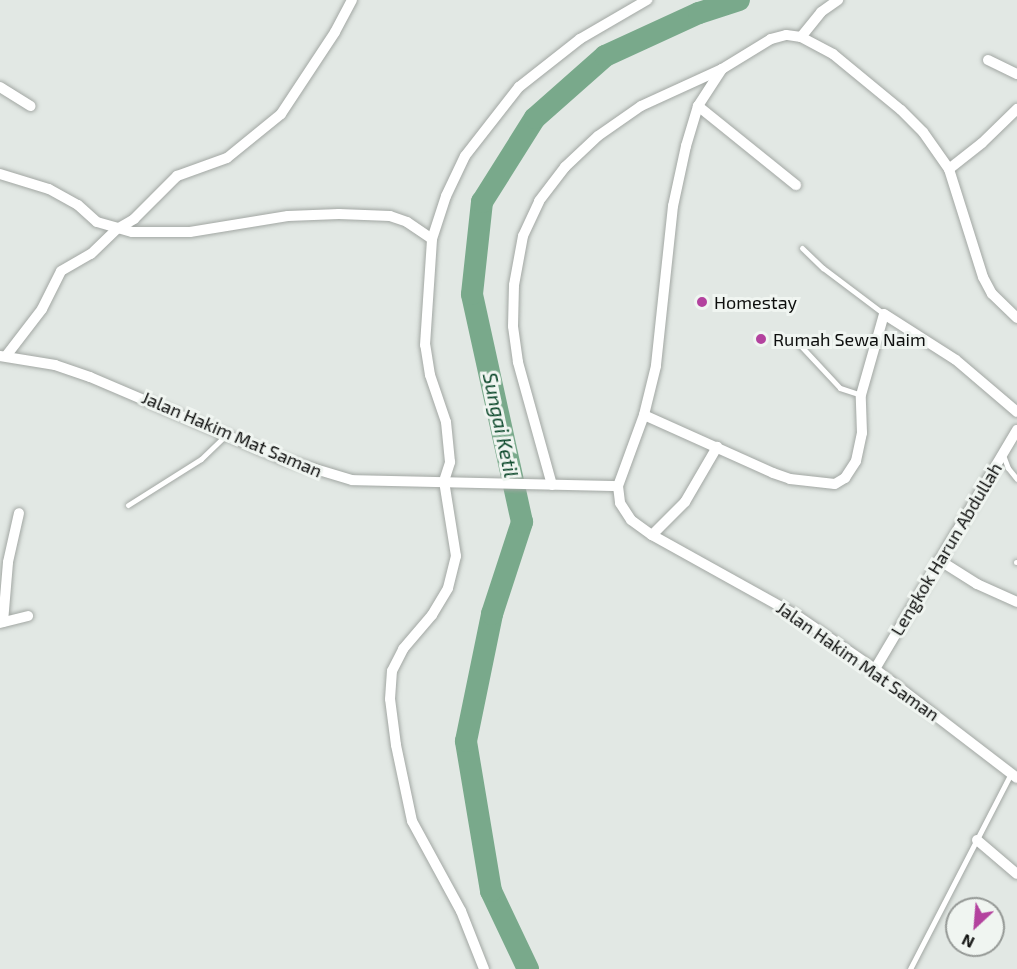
<!DOCTYPE html>
<style>
body{margin:0}
#map{position:relative;width:1017px;height:969px;overflow:hidden;background:#e2e8e4;font-family:"Exo 2",sans-serif}
div>[style]{position:absolute}
.river>*{height:22px;margin:-11px;padding:0 11px;transform-origin:11px;border-radius:11px;background:#79a98b}
.roads{filter:drop-shadow(0 0 2px #a2a7a3) drop-shadow(0 0 2px #a2a7a3)}
.service>*{height:5px;margin:-2.5px;padding:0 2.5px;transform-origin:2.5px;border-radius:2.5px;background:#fff}
.minor>*{height:10px;margin:-5px;padding:0 5px;transform-origin:5px;border-radius:5px;background:#fff}
.dots>*{width:16px;height:16px;translate:-50% -50%;box-sizing:border-box;border:3px solid #f0f5f1;border-radius:50%}
span{translate:-50% -50%;white-space:nowrap;text-align:center;line-height:1.15;-webkit-text-stroke:6px #f0f5f1;paint-order:stroke}
.poi-label{font-size:18px;color:#0d0e0d}
.left{translate:0 -50%;text-align:left}
.street-label{font-size:18px;color:#0d0e0d}
.water-label{font-size:20px;color:#0c482b;font-style:italic}
.north{position:absolute;left:945px;top:897px;width:60px;height:60px;box-sizing:border-box;background:#f0f5f1;border:2px solid #959996;border-radius:50%;rotate:206deg;font-size:16px;font-weight:700;line-height:24px;text-align:center;color:#0d0e0d}
.north::after{content:'';display:block;margin:auto;width:21px;height:27px;background:#b3429e;clip-path:polygon(50% 0,100% 100%,50% 72%,0 100%)}
</style>
<div id="map">
<div class="river">
<div style="left:528px;top:969px;width:86px;rotate:-115.4deg"></div>
<div style="left:491px;top:891px;width:152px;rotate:-99.5deg"></div>
<div style="left:466px;top:741px;width:130px;rotate:-78.4deg"></div>
<div style="left:492px;top:614px;width:97px;rotate:-71.9deg"></div>
<div style="left:522px;top:522px;width:233px;rotate:-102.4deg"></div>
<div style="left:472px;top:294px;width:93px;rotate:-83.8deg"></div>
<div style="left:482px;top:202px;width:99px;rotate:-57.8deg"></div>
<div style="left:535px;top:118px;width:94px;rotate:-41.5deg"></div>
<div style="left:605px;top:56px;width:103px;rotate:-24.6deg"></div>
<div style="left:699px;top:13px;width:42px;rotate:-18deg"></div>
</div>
<div class="roads">
<div class="service">
<div style="left:802px;top:248px;width:29px;rotate:44deg"></div>
<div style="left:823px;top:268px;width:76px;rotate:37deg"></div>
<div style="left:799px;top:344px;width:60px;rotate:47deg"></div>
<div style="left:840px;top:388px;width:22px;rotate:18deg"></div>
<div style="left:1003px;top:455px;width:14px;rotate:69deg"></div>
<div style="left:1008px;top:468px;width:14px;rotate:51deg"></div>
<div style="left:128px;top:505px;width:86px;rotate:-32.2deg"></div>
<div style="left:201px;top:459px;width:35px;rotate:-44deg"></div>
<div style="left:1016px;top:562px;width:1px"></div>
<div style="left:910px;top:969px;width:220px;rotate:-62.7deg"></div>
</div>
<div class="minor">
<div style="left:801px;top:37px;width:32px;rotate:-51deg"></div>
<div style="left:821px;top:12px;width:21px;rotate:-35deg"></div>
<div style="left:988px;top:60px;width:32px;rotate:26deg"></div>
<div style="left:0;top:87px;width:36px;rotate:32deg"></div>
<div style="left:698px;top:106px;width:126px;rotate:38.9deg"></div>
<div style="left:949px;top:169px;width:42px;rotate:-38.2deg"></div>
<div style="left:982px;top:143px;width:49px;rotate:-44.2deg"></div>
<div style="left:0;top:174px;width:51px;rotate:17deg"></div>
<div style="left:49px;top:189px;width:33px;rotate:29deg"></div>
<div style="left:78px;top:205px;width:25px;rotate:42deg"></div>
<div style="left:97px;top:222px;width:36px;rotate:16deg"></div>
<div style="left:132px;top:232px;width:58px"></div>
<div style="left:190px;top:232px;width:99px;rotate:-9.3deg"></div>
<div style="left:288px;top:216px;width:51px;rotate:-2.2deg"></div>
<div style="left:339px;top:214px;width:51px;rotate:2.2deg"></div>
<div style="left:390px;top:216px;width:18px;rotate:19deg"></div>
<div style="left:407px;top:222px;width:30px;rotate:34deg"></div>
<div style="left:1017px;top:318px;width:35px;rotate:-136deg"></div>
<div style="left:992px;top:294px;width:19px;rotate:-118deg"></div>
<div style="left:983px;top:277px;width:113px;rotate:-107.5deg"></div>
<div style="left:949px;top:169px;width:45px;rotate:-125.1deg"></div>
<div style="left:923px;top:132px;width:31px;rotate:-135deg"></div>
<div style="left:901px;top:110px;width:88px;rotate:-140.5deg"></div>
<div style="left:833px;top:54px;width:36px;rotate:-152deg"></div>
<div style="left:801px;top:37px;width:15px;rotate:-172deg"></div>
<div style="left:786px;top:35px;width:16px;rotate:165deg"></div>
<div style="left:771px;top:39px;width:57px;rotate:148.5deg"></div>
<div style="left:722px;top:69px;width:44px;rotate:123deg"></div>
<div style="left:698px;top:106px;width:42px;rotate:106.7deg"></div>
<div style="left:686px;top:146px;width:61px;rotate:102.2deg"></div>
<div style="left:673px;top:206px;width:161px;rotate:96.1deg"></div>
<div style="left:656px;top:366px;width:50px;rotate:103.8deg"></div>
<div style="left:644px;top:415px;width:76px;rotate:110.1deg"></div>
<div style="left:618px;top:486px;width:17px;rotate:83deg"></div>
<div style="left:620px;top:503px;width:20px;rotate:57deg"></div>
<div style="left:631px;top:520px;width:26px;rotate:36deg"></div>
<div style="left:652px;top:535px;width:165px;rotate:29.1deg"></div>
<div style="left:796px;top:615px;width:96px;rotate:34.4deg"></div>
<div style="left:875px;top:669px;width:179px;rotate:37.5deg"></div>
<div style="left:0;top:356px;width:56px;rotate:9.3deg"></div>
<div style="left:55px;top:365px;width:37px;rotate:19deg"></div>
<div style="left:90px;top:377px;width:209px;rotate:23.1deg"></div>
<div style="left:282px;top:459px;width:73px;rotate:16.7deg"></div>
<div style="left:352px;top:480px;width:266px;rotate:1.3deg"></div>
<div style="left:6px;top:356px;width:59px;rotate:-52.5deg"></div>
<div style="left:42px;top:309px;width:42px;rotate:-63.4deg"></div>
<div style="left:61px;top:271px;width:34px;rotate:-30deg"></div>
<div style="left:91px;top:254px;width:36px;rotate:-44deg"></div>
<div style="left:117px;top:229px;width:20px;rotate:-30deg"></div>
<div style="left:134px;top:219px;width:61px;rotate:-45deg"></div>
<div style="left:177px;top:176px;width:53px;rotate:-19.8deg"></div>
<div style="left:227px;top:158px;width:70px;rotate:-39.2deg"></div>
<div style="left:281px;top:114px;width:98px;rotate:-56.6deg"></div>
<div style="left:335px;top:32px;width:36px;rotate:-62deg"></div>
<div style="left:644px;top:415px;width:141px;rotate:24.2deg"></div>
<div style="left:773px;top:473px;width:18px;rotate:19deg"></div>
<div style="left:790px;top:479px;width:45px;rotate:6.3deg"></div>
<div style="left:835px;top:484px;width:12px;rotate:-31deg"></div>
<div style="left:845px;top:478px;width:20px;rotate:-57deg"></div>
<div style="left:856px;top:461px;width:29px;rotate:-78deg"></div>
<div style="left:862px;top:433px;width:38px;rotate:-92deg"></div>
<div style="left:861px;top:395px;width:84px;rotate:-74.1deg"></div>
<div style="left:884px;top:314px;width:85px;rotate:32.6deg"></div>
<div style="left:956px;top:360px;width:80px;rotate:40.4deg"></div>
<div style="left:552px;top:485px;width:128px;rotate:-105.5deg"></div>
<div style="left:518px;top:362px;width:36px;rotate:-98deg"></div>
<div style="left:513px;top:326px;width:41px;rotate:-88.6deg"></div>
<div style="left:514px;top:285px;width:50px;rotate:-79.6deg"></div>
<div style="left:523px;top:236px;width:38px;rotate:-65deg"></div>
<div style="left:539px;top:201px;width:43px;rotate:-52.6deg"></div>
<div style="left:565px;top:167px;width:45px;rotate:-43.2deg"></div>
<div style="left:598px;top:136px;width:52px;rotate:-34.9deg"></div>
<div style="left:641px;top:106px;width:89px;rotate:-24.6deg"></div>
<div style="left:652px;top:535px;width:47px;rotate:-45deg"></div>
<div style="left:685px;top:502px;width:64px;rotate:-59.8deg"></div>
<div style="left:939px;top:560px;width:45px;rotate:32.3deg"></div>
<div style="left:977px;top:584px;width:44px;rotate:24.2deg"></div>
<div style="left:3px;top:622px;width:60px;rotate:-85.2deg"></div>
<div style="left:8px;top:562px;width:50px;rotate:-77.3deg"></div>
<div style="left:0;top:623px;width:29px;rotate:-14deg"></div>
<div style="left:875px;top:669px;width:278px;rotate:-59.3deg"></div>
<div style="left:977px;top:840px;width:52px;rotate:40.4deg"></div>
<div style="left:484px;top:969px;width:62px;rotate:-111.6deg"></div>
<div style="left:461px;top:911px;width:102px;rotate:-118.6deg"></div>
<div style="left:412px;top:821px;width:78px;rotate:-101.9deg"></div>
<div style="left:396px;top:745px;width:46px;rotate:-97.4deg"></div>
<div style="left:390px;top:699px;width:28px;rotate:-86deg"></div>
<div style="left:392px;top:671px;width:25px;rotate:-63deg"></div>
<div style="left:403px;top:649px;width:45px;rotate:-49.5deg"></div>
<div style="left:432px;top:615px;width:31px;rotate:-59deg"></div>
<div style="left:448px;top:588px;width:33px;rotate:-76deg"></div>
<div style="left:456px;top:556px;width:76px;rotate:-99.1deg"></div>
<div style="left:444px;top:481px;width:20px;rotate:-72deg"></div>
<div style="left:450px;top:462px;width:40px;rotate:-95.7deg"></div>
<div style="left:446px;top:422px;width:50px;rotate:-108.8deg"></div>
<div style="left:430px;top:375px;width:30px;rotate:-99deg"></div>
<div style="left:425px;top:345px;width:106px;rotate:-86.2deg"></div>
<div style="left:432px;top:239px;width:45px;rotate:-72deg"></div>
<div style="left:446px;top:196px;width:44px;rotate:-64.6deg"></div>
<div style="left:465px;top:156px;width:88px;rotate:-52deg"></div>
<div style="left:519px;top:87px;width:78px;rotate:-38.2deg"></div>
<div style="left:580px;top:39px;width:78px;rotate:-30.2deg"></div>
</div>
</div>
<div class="dots">
<div style="left:702px;top:302px;background:#b3429e"></div>
<div style="left:761px;top:339px;background:#b3429e"></div>
</div>
<div class="poi-label">
<span class="left" style="left:714px;top:302px">Homestay</span>
<span class="left" style="left:773px;top:339px">Rumah Sewa Naim</span>
</div>
<div class="street-label">
<span style="left:232px;top:434px;rotate:23deg">Jalan Hakim Mat Saman</span>
<span style="left:946px;top:549px;rotate:-59deg">Lengkok Harun Abdullah</span>
<span style="left:858px;top:661px;rotate:35deg">Jalan Hakim Mat Saman</span>
</div>
<div class="water-label">
<span style="left:501px;top:425px;rotate:78deg">Sungai Ketil</span>
</div>
<div class="north">N</div>
</div>
